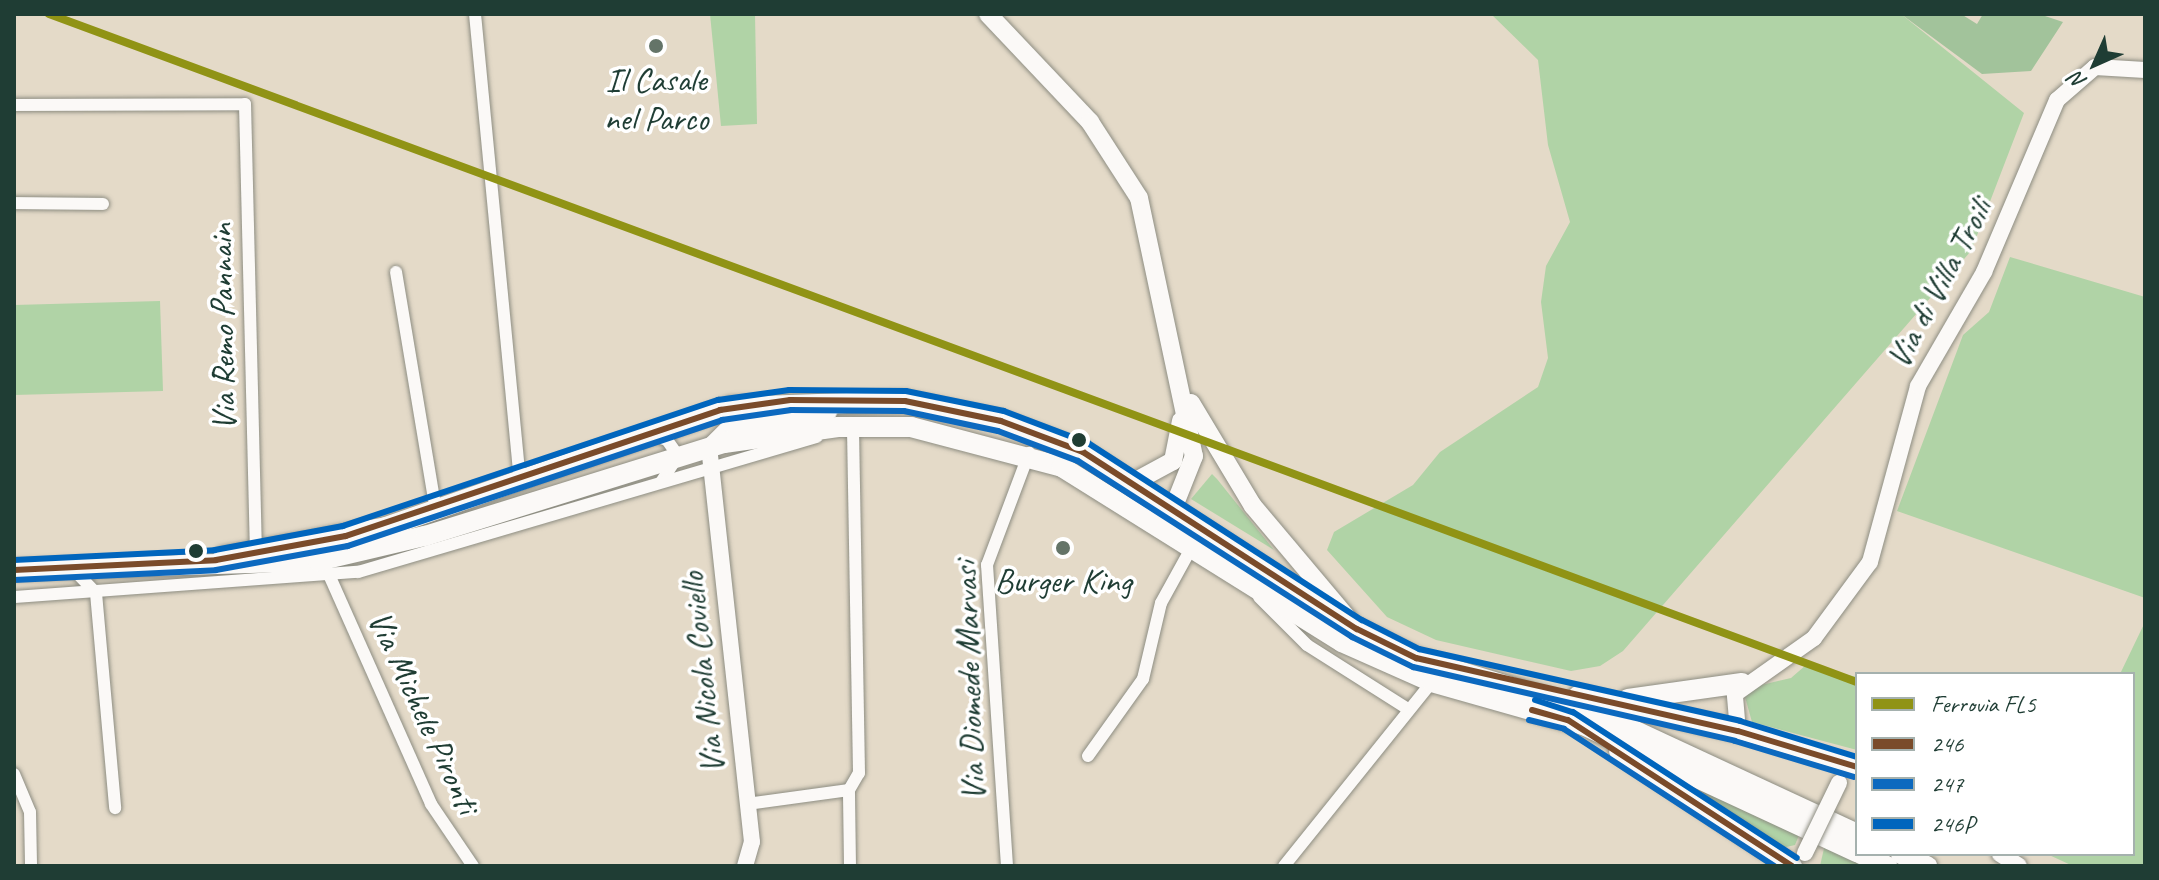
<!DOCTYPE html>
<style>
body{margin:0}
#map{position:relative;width:2159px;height:880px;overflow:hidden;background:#e4dac8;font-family:Caveat,sans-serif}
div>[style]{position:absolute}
.green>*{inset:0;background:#b0d3a6}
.forest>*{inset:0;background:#a2c39b}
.roads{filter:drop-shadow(0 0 2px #8d8d82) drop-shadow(0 0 2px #8d8d82)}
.minor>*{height:12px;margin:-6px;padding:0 6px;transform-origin:6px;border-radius:6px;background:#fbf9f7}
.tertiary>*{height:16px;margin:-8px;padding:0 8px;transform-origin:8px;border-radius:8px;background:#fbf9f7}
.secondary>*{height:18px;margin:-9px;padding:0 9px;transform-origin:9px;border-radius:9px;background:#fbf9f7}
.primary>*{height:20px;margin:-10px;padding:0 10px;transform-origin:10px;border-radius:10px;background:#fbf9f7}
.trunk>*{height:20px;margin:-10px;padding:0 10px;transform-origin:10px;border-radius:10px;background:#fbf9f7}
.bridges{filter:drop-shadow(0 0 2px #8d8d82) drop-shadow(0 0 2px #8d8d82)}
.tertiary-bridge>*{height:16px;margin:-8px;padding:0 8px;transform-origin:8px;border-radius:8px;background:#fbf9f7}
.bus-1>*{height:6px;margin:-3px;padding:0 3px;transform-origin:3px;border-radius:3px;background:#7a4b2a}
.bus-2>*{height:6px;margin:-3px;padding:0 3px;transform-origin:3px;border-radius:3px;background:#0c69bf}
.bus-3>*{height:6px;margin:-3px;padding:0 3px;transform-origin:3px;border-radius:3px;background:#0065bd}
.rail-1>*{height:8px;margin:-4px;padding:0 4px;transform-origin:4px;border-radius:4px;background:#909315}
.dots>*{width:22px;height:22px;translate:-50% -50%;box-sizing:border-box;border:4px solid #fff;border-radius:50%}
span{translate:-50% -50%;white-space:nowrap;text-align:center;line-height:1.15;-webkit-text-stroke:7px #fff;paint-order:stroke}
.poi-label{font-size:34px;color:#1f3d34}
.street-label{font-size:34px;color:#1f3d34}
.frame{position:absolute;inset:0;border:16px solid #1f3d34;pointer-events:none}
.legend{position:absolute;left:1855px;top:672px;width:280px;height:184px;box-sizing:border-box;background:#fff;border:2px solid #a5b1ae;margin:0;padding:10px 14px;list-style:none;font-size:24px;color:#1f3d34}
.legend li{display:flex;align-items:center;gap:16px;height:40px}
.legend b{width:40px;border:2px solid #a5b1ae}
.north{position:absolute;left:2055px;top:24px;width:80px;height:80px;-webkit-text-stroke:6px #fff;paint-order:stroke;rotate:225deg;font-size:22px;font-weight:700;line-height:32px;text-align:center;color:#1f3d34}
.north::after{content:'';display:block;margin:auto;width:28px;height:36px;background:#1f3d34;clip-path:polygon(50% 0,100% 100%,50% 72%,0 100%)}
</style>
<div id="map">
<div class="green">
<div style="clip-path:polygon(710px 14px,755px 14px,757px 124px,721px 126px)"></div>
<div style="clip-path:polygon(1491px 14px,1901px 14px,2024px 113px,1971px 251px,1623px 651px,1600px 666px,1571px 671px,1436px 640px,1387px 617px,1327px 550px,1334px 532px,1413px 485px,1440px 452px,1538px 387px,1548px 358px,1541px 302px,1546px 266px,1570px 222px,1548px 145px,1538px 60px)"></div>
<div style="clip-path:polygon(2010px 257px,2145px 297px,2145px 598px,1897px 511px,1963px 335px,1989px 312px)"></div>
<div style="clip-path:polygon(160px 301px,163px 391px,14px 395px,14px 305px)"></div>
<div style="clip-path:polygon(1212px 474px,1217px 479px,1274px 550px,1191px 499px)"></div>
<div style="clip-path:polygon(2145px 622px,2145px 866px,2073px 866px,2047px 854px,2133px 854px,2133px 674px,2120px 674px)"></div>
<div style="clip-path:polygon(1806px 665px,1857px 677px,1857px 750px,1752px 722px,1745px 697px,1753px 687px,1791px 678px)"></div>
<div style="clip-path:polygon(1672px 775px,1799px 835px,1795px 845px,1782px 848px)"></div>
<div style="clip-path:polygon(1825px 844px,1865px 866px,1820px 866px)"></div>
</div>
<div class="forest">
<div style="clip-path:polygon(1901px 14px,1961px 14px,1977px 24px,1983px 14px,2039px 14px,2063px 22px,2031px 71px,1982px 74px)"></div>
</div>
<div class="roads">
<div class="minor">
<div style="left:475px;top:14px;width:468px;rotate:84.5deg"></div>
<div style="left:14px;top:105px;width:231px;rotate:-0.2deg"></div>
<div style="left:245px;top:104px;width:446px;rotate:88.6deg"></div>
<div style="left:14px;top:203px;width:89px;rotate:0.6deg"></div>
<div style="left:396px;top:272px;width:241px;rotate:80.5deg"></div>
<div style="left:651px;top:435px;width:17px;rotate:17deg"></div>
<div style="left:667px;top:440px;width:19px;rotate:55deg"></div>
<div style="left:678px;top:456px;width:31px;rotate:123deg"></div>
<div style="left:71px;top:567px;width:36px;rotate:46deg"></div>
<div style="left:96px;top:593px;width:216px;rotate:84.9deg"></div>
<div style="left:330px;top:577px;width:248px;rotate:66deg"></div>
<div style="left:431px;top:804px;width:75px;rotate:55.9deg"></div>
<div style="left:14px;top:597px;width:345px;rotate:-4.2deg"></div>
<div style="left:358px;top:572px;width:478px;rotate:-16.4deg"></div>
<div style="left:1259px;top:597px;width:68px;rotate:45deg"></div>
<div style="left:1307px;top:645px;width:120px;rotate:32.4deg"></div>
<div style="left:1088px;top:756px;width:95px;rotate:-54.5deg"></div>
<div style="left:1143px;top:679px;width:78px;rotate:-76.7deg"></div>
<div style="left:1161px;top:603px;width:66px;rotate:-61.1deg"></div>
<div style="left:14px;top:774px;width:41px;rotate:67.2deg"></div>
<div style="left:30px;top:812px;width:54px;rotate:88.9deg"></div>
<div style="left:747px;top:804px;width:103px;rotate:-7.8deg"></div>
<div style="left:850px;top:866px;width:76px;rotate:-90.8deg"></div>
<div style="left:849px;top:790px;width:20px;rotate:-60deg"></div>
<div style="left:859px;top:773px;width:347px;rotate:-91deg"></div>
<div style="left:1007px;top:866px;width:302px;rotate:-93.8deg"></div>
<div style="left:987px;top:565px;width:120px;rotate:-69.4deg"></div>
<div style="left:1284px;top:866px;width:236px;rotate:-51.2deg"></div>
</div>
<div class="tertiary">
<div style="left:1857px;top:767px;width:124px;rotate:-163.2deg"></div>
<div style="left:1738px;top:731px;width:37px;rotate:-95deg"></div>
<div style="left:1735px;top:694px;width:97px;rotate:-35.3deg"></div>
<div style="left:1814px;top:638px;width:94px;rotate:-53.6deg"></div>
<div style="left:1870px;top:562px;width:182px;rotate:-74.7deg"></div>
<div style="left:1918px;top:386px;width:132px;rotate:-59.9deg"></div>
<div style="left:1984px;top:272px;width:187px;rotate:-67deg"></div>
<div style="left:2057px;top:100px;width:50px;rotate:-41deg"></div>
<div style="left:2095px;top:67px;width:50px;rotate:3.4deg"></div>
<div style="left:2000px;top:854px;width:22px;rotate:32deg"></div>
<div style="left:745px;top:866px;width:25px;rotate:-74deg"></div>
<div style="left:752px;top:842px;width:397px;rotate:-96.2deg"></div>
<div style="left:709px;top:447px;width:31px;rotate:-45deg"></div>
<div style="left:731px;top:425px;width:99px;rotate:-7.6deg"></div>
</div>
<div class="secondary">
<div style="left:988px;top:14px;width:149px;rotate:46.6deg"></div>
<div style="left:1090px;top:122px;width:90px;rotate:57.2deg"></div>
<div style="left:1139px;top:198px;width:264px;rotate:78deg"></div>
<div style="left:1194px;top:456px;width:73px;rotate:111.7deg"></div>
<div style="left:1191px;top:403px;width:120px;rotate:59deg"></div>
<div style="left:1253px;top:506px;width:149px;rotate:49.9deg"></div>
<div style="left:1136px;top:481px;width:42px;rotate:-28.4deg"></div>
<div style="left:1173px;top:461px;width:41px;rotate:-78.7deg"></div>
</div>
<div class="primary">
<div style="left:223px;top:557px;width:166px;rotate:-10.4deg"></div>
<div style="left:386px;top:527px;width:365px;rotate:-19.2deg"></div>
<div style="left:731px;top:407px;width:174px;rotate:-2deg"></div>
<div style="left:905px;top:401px;width:98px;rotate:11.8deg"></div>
<div style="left:1001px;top:421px;width:88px;rotate:20.7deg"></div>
<div style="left:1083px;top:452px;width:326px;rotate:32.9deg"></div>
<div style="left:14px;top:570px;width:304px;rotate:-1.7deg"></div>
<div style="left:318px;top:561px;width:110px;rotate:-13.2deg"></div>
<div style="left:425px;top:536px;width:313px;rotate:-17.3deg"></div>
<div style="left:724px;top:443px;width:115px;rotate:-8deg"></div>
<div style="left:838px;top:427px;width:73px"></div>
<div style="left:911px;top:427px;width:156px;rotate:14.8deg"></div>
<div style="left:1062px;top:467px;width:330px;rotate:32deg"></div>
<div style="left:1342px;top:642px;width:98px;rotate:24deg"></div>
</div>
<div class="trunk">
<div style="left:1357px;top:629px;width:66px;rotate:26.2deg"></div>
<div style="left:1416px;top:658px;width:191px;rotate:17deg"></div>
<div style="left:1599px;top:714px;width:285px;rotate:24.9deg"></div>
<div style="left:1432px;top:682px;width:157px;rotate:15.9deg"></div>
<div style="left:1583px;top:725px;width:302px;rotate:24.9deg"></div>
<div style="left:1578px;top:696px;width:164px;rotate:12.3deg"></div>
<div style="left:1628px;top:699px;width:115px;rotate:-8deg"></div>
<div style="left:1619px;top:751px;width:208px;rotate:33.6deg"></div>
<div style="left:1861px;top:854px;width:29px;rotate:25deg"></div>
<div style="left:1901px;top:854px;width:29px;rotate:25deg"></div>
</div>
</div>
<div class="bridges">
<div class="tertiary-bridge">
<div style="left:1805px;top:853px;width:78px;rotate:-64.1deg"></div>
</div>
</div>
<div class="bus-1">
<div style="left:14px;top:570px;width:202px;rotate:-2.8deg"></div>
<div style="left:216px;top:560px;width:132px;rotate:-10.5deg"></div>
<div style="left:346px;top:536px;width:395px;rotate:-18.6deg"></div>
<div style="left:720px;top:410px;width:71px;rotate:-8.1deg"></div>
<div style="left:790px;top:400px;width:115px;rotate:0.5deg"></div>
<div style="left:905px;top:401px;width:98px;rotate:11.8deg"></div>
<div style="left:1001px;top:421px;width:88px;rotate:20.7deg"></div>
<div style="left:1083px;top:452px;width:326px;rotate:32.9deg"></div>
<div style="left:1357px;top:629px;width:66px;rotate:26.2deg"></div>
<div style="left:1416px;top:658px;width:330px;rotate:12.8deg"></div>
<div style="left:1738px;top:731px;width:124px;rotate:16.8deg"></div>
<div style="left:1532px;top:710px;width:37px;rotate:16deg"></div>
<div style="left:1568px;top:720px;width:267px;rotate:33.1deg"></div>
</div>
<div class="bus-2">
<div style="left:14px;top:580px;width:202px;rotate:-2.8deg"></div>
<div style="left:216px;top:570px;width:134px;rotate:-10.3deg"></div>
<div style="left:348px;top:546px;width:395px;rotate:-18.6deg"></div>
<div style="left:722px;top:420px;width:70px;rotate:-8.2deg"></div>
<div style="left:791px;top:410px;width:113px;rotate:0.5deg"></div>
<div style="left:904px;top:411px;width:96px;rotate:12deg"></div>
<div style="left:998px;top:431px;width:85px;rotate:20.6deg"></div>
<div style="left:1078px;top:461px;width:326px;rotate:32.7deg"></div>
<div style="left:1352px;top:637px;width:68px;rotate:26.2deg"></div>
<div style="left:1413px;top:667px;width:330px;rotate:12.9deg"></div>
<div style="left:1735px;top:741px;width:124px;rotate:16.8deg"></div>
<div style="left:1529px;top:720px;width:36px;rotate:14deg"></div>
<div style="left:1564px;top:729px;width:251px;rotate:33.1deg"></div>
</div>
<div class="bus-3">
<div style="left:14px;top:560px;width:201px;rotate:-2.8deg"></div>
<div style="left:215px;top:550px;width:130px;rotate:-10.6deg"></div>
<div style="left:343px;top:526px;width:396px;rotate:-18.6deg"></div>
<div style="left:718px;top:400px;width:72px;rotate:-8deg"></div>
<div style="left:789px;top:390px;width:117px;rotate:0.5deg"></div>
<div style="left:906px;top:391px;width:100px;rotate:11.5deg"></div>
<div style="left:1004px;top:411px;width:90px;rotate:20.9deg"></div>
<div style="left:1088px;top:443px;width:326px;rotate:32.9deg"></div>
<div style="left:1362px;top:620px;width:64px;rotate:27deg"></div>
<div style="left:1419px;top:649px;width:329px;rotate:12.6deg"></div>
<div style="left:1740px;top:721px;width:122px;rotate:17.1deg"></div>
<div style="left:1535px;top:700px;width:40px;rotate:18deg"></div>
<div style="left:1573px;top:712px;width:267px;rotate:33.1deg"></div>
</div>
<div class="rail-1">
<div style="left:49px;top:14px;width:1927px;rotate:20.28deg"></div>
</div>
<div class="dots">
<div style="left:656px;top:46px;background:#647468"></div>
<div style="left:1079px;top:440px;background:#1f3d34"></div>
<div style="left:1063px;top:548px;background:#647468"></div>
<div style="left:196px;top:551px;background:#1f3d34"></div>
</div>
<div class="poi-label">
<span style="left:656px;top:99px">Il Casale<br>nel Parco</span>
<span style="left:1063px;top:581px">Burger King</span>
</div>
<div class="street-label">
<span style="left:1939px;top:283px;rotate:-62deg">Via di Villa Troili</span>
<span style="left:222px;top:327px;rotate:-91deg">Via Remo Pannain</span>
<span style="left:702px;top:673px;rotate:-96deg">Via Nicola Coviello</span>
<span style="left:969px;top:681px;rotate:-92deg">Via Diomede Marvasi</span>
<span style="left:424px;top:712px;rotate:65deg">Via Michele Pironti</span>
</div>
<div class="frame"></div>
<ul class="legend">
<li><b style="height:10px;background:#909315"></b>Ferrovia FL5</li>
<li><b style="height:10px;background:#7a4b2a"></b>246</li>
<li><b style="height:10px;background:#0c69bf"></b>247</li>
<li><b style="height:10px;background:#0065bd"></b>246P</li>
</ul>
<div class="north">N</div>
</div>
